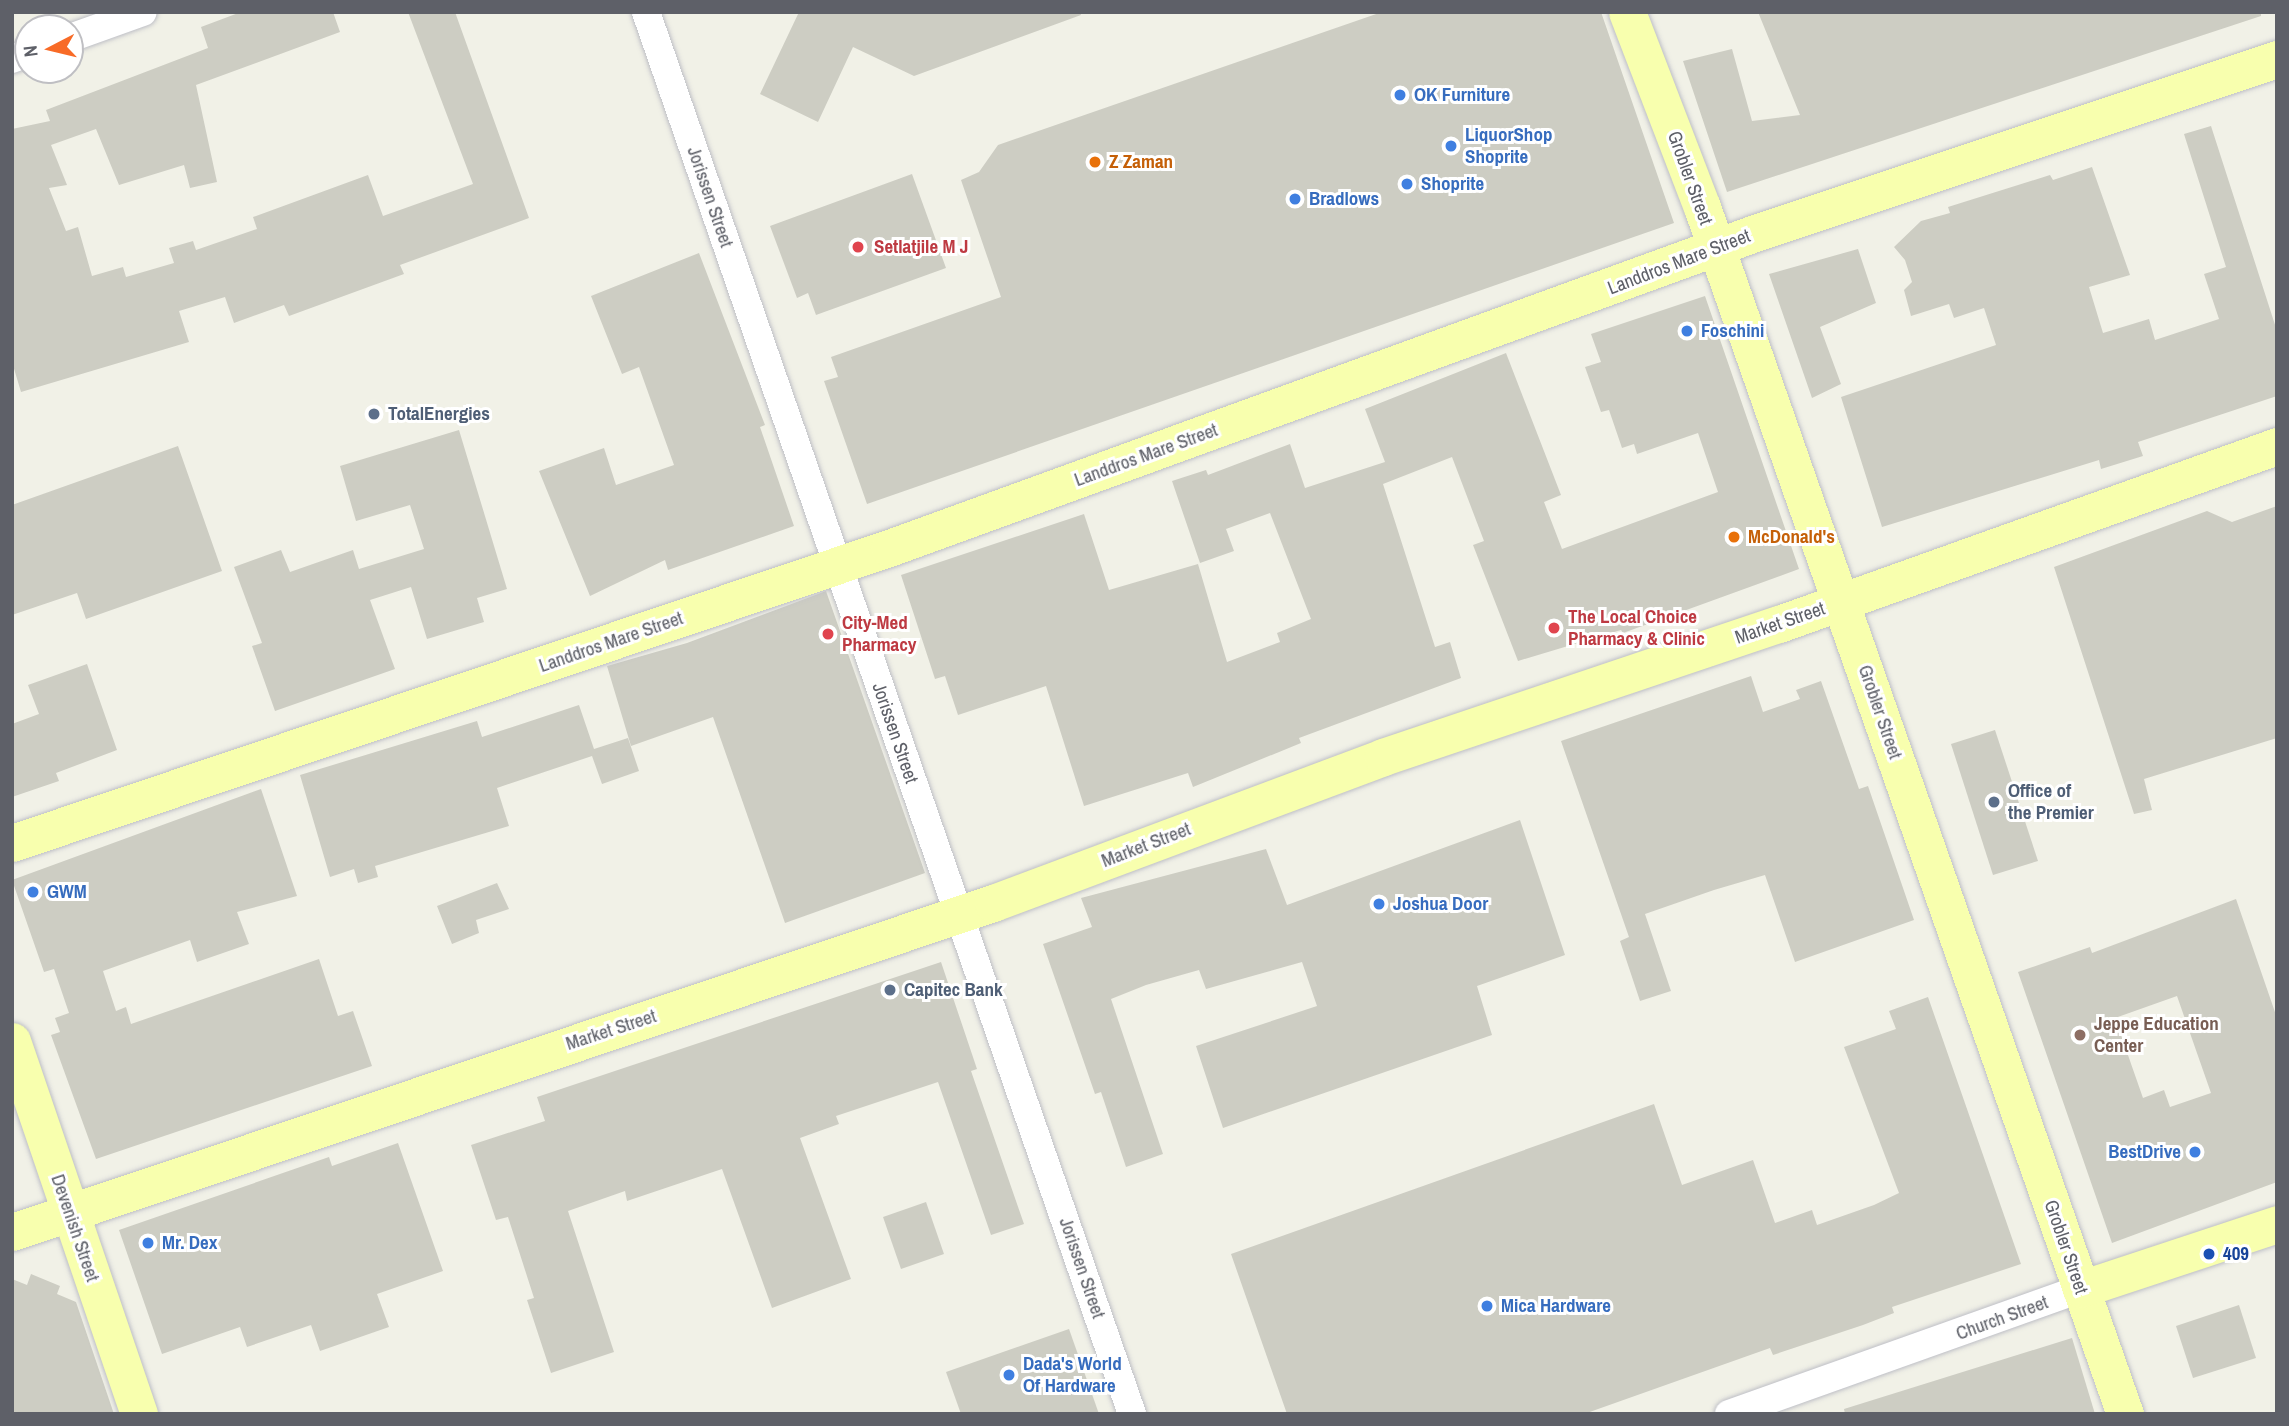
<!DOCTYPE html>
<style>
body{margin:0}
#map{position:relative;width:2289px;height:1426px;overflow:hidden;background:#f1f1e7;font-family:"Archivo Narrow",sans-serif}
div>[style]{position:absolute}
.building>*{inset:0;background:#cdcdc3}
.roads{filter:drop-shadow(0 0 2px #bebfc6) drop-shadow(0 0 2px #bebfc6)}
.minor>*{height:28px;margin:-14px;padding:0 14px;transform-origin:14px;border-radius:14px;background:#fff}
.major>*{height:37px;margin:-18.5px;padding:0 18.5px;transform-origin:18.5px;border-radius:18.5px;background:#f8ffae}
.dots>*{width:19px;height:19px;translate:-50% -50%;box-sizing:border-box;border:4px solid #fff;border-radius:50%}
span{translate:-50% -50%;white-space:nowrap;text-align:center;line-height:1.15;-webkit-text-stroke:6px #fff;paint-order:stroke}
.shop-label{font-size:19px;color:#366cbe;font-weight:700}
.left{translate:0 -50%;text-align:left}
.right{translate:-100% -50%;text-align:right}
.food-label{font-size:19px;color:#c56008;font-weight:700}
.street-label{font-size:19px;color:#5e6068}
.health-label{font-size:19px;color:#be3a42;font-weight:700}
.service-label{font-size:19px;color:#4e5e75;font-weight:700}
.education-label{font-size:19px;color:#785e54;font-weight:700}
.transit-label{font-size:19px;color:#164399;font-weight:700}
.frame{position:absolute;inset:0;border:14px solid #5e6068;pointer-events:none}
.north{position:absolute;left:14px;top:14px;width:70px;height:70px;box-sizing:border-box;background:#fff;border:2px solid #bfbfc3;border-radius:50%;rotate:263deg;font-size:19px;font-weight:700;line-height:28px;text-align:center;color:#5e6068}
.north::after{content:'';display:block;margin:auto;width:24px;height:32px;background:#f86b27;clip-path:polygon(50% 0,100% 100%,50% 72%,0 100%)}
</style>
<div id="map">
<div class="building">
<div style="clip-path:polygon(241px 12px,333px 12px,340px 32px,196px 85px,217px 182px,190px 188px,184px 165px,119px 185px,96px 129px,51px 145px,67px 185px,49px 188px,66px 231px,78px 227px,92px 276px,123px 267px,126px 277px,174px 263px,169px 248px,193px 241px,196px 250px,257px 229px,253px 217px,368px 175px,383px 216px,473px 184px,408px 12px,455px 12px,529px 218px,400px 265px,404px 274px,289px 316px,284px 305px,234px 323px,225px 297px,179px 311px,189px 342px,21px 392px,12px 362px,12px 129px,50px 121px,46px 110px,208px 48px,201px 27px)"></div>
<div style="clip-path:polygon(799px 12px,1080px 12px,1081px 15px,914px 76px,853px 47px,818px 122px,760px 94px)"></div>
<div style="clip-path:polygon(1382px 12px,1601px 12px,1674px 223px,867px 504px,824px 381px,838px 377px,831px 357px,1001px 297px,961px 180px,979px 172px,998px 145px)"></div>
<div style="clip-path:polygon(1758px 12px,2261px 12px,2261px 16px,1727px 192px,1683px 61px,1732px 49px,1752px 121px,1800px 115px)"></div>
<div style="clip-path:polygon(2211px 126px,2277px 331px,2277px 396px,2138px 442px,2143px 456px,2101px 469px,2099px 460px,1882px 527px,1841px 397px,1996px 345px,1984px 308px,1954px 318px,1949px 304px,1911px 316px,1904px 290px,1912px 282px,1905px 260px,1894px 247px,1921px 221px,1950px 213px,1948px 207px,2050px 175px,2053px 180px,2092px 167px,2130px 275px,2089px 287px,2103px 333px,2149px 319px,2155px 340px,2219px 319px,2204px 274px,2226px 267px,2184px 134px)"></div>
<div style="clip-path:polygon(912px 174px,946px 268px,816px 315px,808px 293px,797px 298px,770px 226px)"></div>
<div style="clip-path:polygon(1858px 249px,1876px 303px,1820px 327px,1841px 384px,1812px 398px,1769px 274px)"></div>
<div style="clip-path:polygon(699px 253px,765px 425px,760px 427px,794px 526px,668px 570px,665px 560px,590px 596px,539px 471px,604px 448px,616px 485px,674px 465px,639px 367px,622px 374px,591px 296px)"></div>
<div style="clip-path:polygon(1705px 296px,1799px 569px,1623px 633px,1621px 630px,1518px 661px,1473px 545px,1484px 541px,1452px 457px,1383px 484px,1435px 647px,1450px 642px,1461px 678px,1299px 738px,1301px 743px,1193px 787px,1188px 773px,1084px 806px,1046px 686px,958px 715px,945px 676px,935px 679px,901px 575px,1084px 514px,1109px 590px,1198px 564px,1227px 662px,1280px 642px,1277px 633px,1311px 619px,1270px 513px,1226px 529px,1234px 551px,1200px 563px,1172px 481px,1206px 470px,1208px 475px,1290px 444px,1305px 488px,1385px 462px,1365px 409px,1506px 353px,1561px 495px,1544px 502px,1562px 549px,1718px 492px,1698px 433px,1637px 454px,1634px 444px,1622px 448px,1609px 410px,1601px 412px,1585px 367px,1601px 362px,1591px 334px)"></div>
<div style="clip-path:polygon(459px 430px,507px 589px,477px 598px,484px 622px,427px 639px,411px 587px,370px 600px,395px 669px,275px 711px,252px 646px,262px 643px,234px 567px,281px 550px,290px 572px,353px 550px,359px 569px,424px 549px,410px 505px,356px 521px,340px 466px)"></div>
<div style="clip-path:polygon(178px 446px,222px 571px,86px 619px,77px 593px,12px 615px,12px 505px)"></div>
<div style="clip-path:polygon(2277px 506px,2277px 738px,2144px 779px,2152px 810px,2134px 814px,2054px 567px,2207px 511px,2232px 522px)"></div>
<div style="clip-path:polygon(826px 591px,925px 873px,785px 923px,713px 717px,631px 746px,607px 666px,687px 643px)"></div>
<div style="clip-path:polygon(87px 664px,117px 750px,56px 773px,59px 781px,12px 797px,12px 724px,39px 714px,28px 685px)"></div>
<div style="clip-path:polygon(1751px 676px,1763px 712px,1800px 699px,1796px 690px,1821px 681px,1859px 789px,1868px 786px,1914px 920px,1795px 962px,1765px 875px,1714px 890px,1645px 914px,1671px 991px,1640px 1001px,1620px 941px,1629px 937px,1561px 741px)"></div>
<div style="clip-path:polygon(579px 705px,594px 749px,628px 738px,639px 771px,602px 784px,592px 756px,497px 788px,509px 826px,375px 866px,378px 877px,358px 883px,354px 869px,330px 877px,300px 775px,477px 721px,482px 737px)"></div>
<div style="clip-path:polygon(1995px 730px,2038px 861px,1993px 875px,1951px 744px)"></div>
<div style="clip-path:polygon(261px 789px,297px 896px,237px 912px,249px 944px,197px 962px,190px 940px,103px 971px,116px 1011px,126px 1007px,131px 1024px,319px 959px,338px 1016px,353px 1011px,372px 1066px,96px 1159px,51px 1035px,60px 1032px,55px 1018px,69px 1013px,54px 969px,44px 972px,12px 880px)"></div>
<div style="clip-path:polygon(1520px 820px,1565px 955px,1477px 986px,1492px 1035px,1223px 1128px,1196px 1046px,1317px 1006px,1302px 962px,1206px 989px,1199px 970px,1146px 985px,1111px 999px,1163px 1154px,1126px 1167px,1101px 1092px,1095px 1094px,1043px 944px,1092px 927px,1081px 898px,1266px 849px,1287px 905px)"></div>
<div style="clip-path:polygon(497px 883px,509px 909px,476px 920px,479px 933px,452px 944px,437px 906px)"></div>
<div style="clip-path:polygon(evenodd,2236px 899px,2277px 1018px,2277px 1182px,2112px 1243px,2018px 972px,2090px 947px,2092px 953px,2236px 899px,2177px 996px,2211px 1093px,2170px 1107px,2164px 1090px,2143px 1098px,2115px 1018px,2177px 996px)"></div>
<div style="clip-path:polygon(941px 962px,977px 1069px,971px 1071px,1024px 1224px,991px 1235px,938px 1082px,836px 1116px,839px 1124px,800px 1138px,851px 1279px,772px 1308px,722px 1169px,627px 1201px,625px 1191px,568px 1211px,614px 1352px,551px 1373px,527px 1300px,534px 1298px,508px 1217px,496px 1220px,471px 1145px,545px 1121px,537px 1097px)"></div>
<div style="clip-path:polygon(1928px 997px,2021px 1264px,1892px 1307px,1894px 1313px,1863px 1325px,1773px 1355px,1770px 1348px,1584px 1414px,1287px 1414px,1231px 1254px,1654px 1104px,1682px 1185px,1753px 1160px,1775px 1223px,1812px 1210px,1817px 1225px,1874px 1205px,1899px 1193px,1844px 1047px,1896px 1029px,1889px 1011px)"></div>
<div style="clip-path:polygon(398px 1143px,443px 1271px,377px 1294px,389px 1327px,320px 1351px,311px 1325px,247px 1347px,240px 1327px,162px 1354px,119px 1230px,329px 1157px,332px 1166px)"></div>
<div style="clip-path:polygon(926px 1202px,944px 1254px,901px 1269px,883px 1217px)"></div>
<div style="clip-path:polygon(31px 1274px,60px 1286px,57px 1294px,76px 1302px,114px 1414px,12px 1414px,12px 1279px,27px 1285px)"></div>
<div style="clip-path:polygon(2239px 1305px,2256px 1358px,2193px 1378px,2176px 1326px)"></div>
<div style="clip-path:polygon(1069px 1329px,1099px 1414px,961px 1414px,946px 1372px)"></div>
<div style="clip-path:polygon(2072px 1338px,2095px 1414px,1845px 1414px,1844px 1409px)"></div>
</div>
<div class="roads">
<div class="minor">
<div style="left:646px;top:12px;width:1484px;rotate:70.88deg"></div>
<div style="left:70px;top:38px;width:77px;rotate:-19.6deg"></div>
<div style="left:12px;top:59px;width:17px;rotate:-21deg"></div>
<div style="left:1729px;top:1414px;width:374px;rotate:-19.6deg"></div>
</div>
<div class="major">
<div style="left:1627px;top:12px;width:209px;rotate:69deg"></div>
<div style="left:1702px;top:207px;width:1279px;rotate:70.69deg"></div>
<div style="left:12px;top:843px;width:925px;rotate:-18.59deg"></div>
<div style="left:889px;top:548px;width:922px;rotate:-19.99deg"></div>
<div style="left:1755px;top:233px;width:550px;rotate:-18.43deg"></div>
<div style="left:12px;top:1041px;width:394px;rotate:71.2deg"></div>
<div style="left:12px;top:1232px;width:1035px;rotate:-18.54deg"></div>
<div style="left:993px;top:903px;width:416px;rotate:-20.5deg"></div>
<div style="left:1383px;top:757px;width:418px;rotate:-18.6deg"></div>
<div style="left:1779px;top:624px;width:529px;rotate:-19.67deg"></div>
<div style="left:2081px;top:1289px;width:206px;rotate:-18.3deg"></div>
</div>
</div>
<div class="dots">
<div style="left:1400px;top:95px;background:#3f7fe0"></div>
<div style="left:1451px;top:146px;background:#3f7fe0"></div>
<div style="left:1095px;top:162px;background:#e8710a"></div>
<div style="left:1407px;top:184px;background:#3f7fe0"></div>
<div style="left:1295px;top:199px;background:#3f7fe0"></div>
<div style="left:858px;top:247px;background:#e0444e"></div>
<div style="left:1687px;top:331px;background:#3f7fe0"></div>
<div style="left:374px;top:414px;background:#5c6f8a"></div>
<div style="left:1734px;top:537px;background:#e8710a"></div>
<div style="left:1554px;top:628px;background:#e0444e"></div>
<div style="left:828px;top:634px;background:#e0444e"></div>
<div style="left:1994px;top:802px;background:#5c6f8a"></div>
<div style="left:33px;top:892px;background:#3f7fe0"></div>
<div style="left:1379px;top:904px;background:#3f7fe0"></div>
<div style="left:890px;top:990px;background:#5c6f8a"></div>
<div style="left:2080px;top:1035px;background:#8d6e63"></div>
<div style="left:2195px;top:1152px;background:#3f7fe0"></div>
<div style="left:148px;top:1243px;background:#3f7fe0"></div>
<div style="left:2209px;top:1254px;background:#1a4fb4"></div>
<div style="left:1487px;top:1306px;background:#3f7fe0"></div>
<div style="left:1009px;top:1375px;background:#3f7fe0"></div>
</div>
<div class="shop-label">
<span class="left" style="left:1414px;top:95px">OK Furniture</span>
<span class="left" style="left:1465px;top:146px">LiquorShop<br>Shoprite</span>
<span class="left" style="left:1421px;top:184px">Shoprite</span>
<span class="left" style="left:1309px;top:199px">Bradlows</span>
<span class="left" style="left:1701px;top:331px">Foschini</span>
<span class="left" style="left:47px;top:892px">GWM</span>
<span class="left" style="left:1393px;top:904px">Joshua Door</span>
<span class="right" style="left:2181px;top:1152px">BestDrive</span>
<span class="left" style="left:162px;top:1243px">Mr. Dex</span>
<span class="left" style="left:1501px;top:1306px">Mica Hardware</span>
<span class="left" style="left:1023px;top:1375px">Dada's World<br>Of Hardware</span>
</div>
<div class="food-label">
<span class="left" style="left:1109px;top:162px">Z Zaman</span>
<span class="left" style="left:1748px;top:537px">McDonald's</span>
</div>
<div class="street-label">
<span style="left:1690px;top:178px;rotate:70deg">Grobler Street</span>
<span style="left:710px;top:197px;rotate:71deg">Jorissen Street</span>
<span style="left:1679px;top:262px;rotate:-21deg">Landdros Mare Street</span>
<span style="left:1146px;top:455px;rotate:-20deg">Landdros Mare Street</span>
<span style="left:1780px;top:623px;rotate:-19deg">Market Street</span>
<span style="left:611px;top:642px;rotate:-19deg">Landdros Mare Street</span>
<span style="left:1880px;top:712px;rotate:71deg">Grobler Street</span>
<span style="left:895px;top:733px;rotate:71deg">Jorissen Street</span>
<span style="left:1146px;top:845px;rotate:-21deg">Market Street</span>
<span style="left:611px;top:1030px;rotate:-18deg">Market Street</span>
<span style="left:75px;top:1228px;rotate:71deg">Devenish Street</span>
<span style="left:2066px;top:1247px;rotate:71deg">Grobler Street</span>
<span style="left:1082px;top:1268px;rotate:71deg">Jorissen Street</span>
<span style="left:2002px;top:1318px;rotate:-20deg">Church Street</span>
</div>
<div class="health-label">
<span class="left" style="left:874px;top:247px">Setlatjile M J</span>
<span class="left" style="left:1568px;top:628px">The Local Choice<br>Pharmacy &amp; Clinic</span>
<span class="left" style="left:842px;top:634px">City-Med<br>Pharmacy</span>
</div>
<div class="service-label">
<span class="left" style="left:388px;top:414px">TotalEnergies</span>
<span class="left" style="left:2008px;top:802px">Office of<br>the Premier</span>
<span class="left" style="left:904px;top:990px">Capitec Bank</span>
</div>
<div class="education-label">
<span class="left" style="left:2094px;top:1035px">Jeppe Education<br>Center</span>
</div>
<div class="transit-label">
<span class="left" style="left:2223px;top:1254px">409</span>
</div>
<div class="frame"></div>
<div class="north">N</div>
</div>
